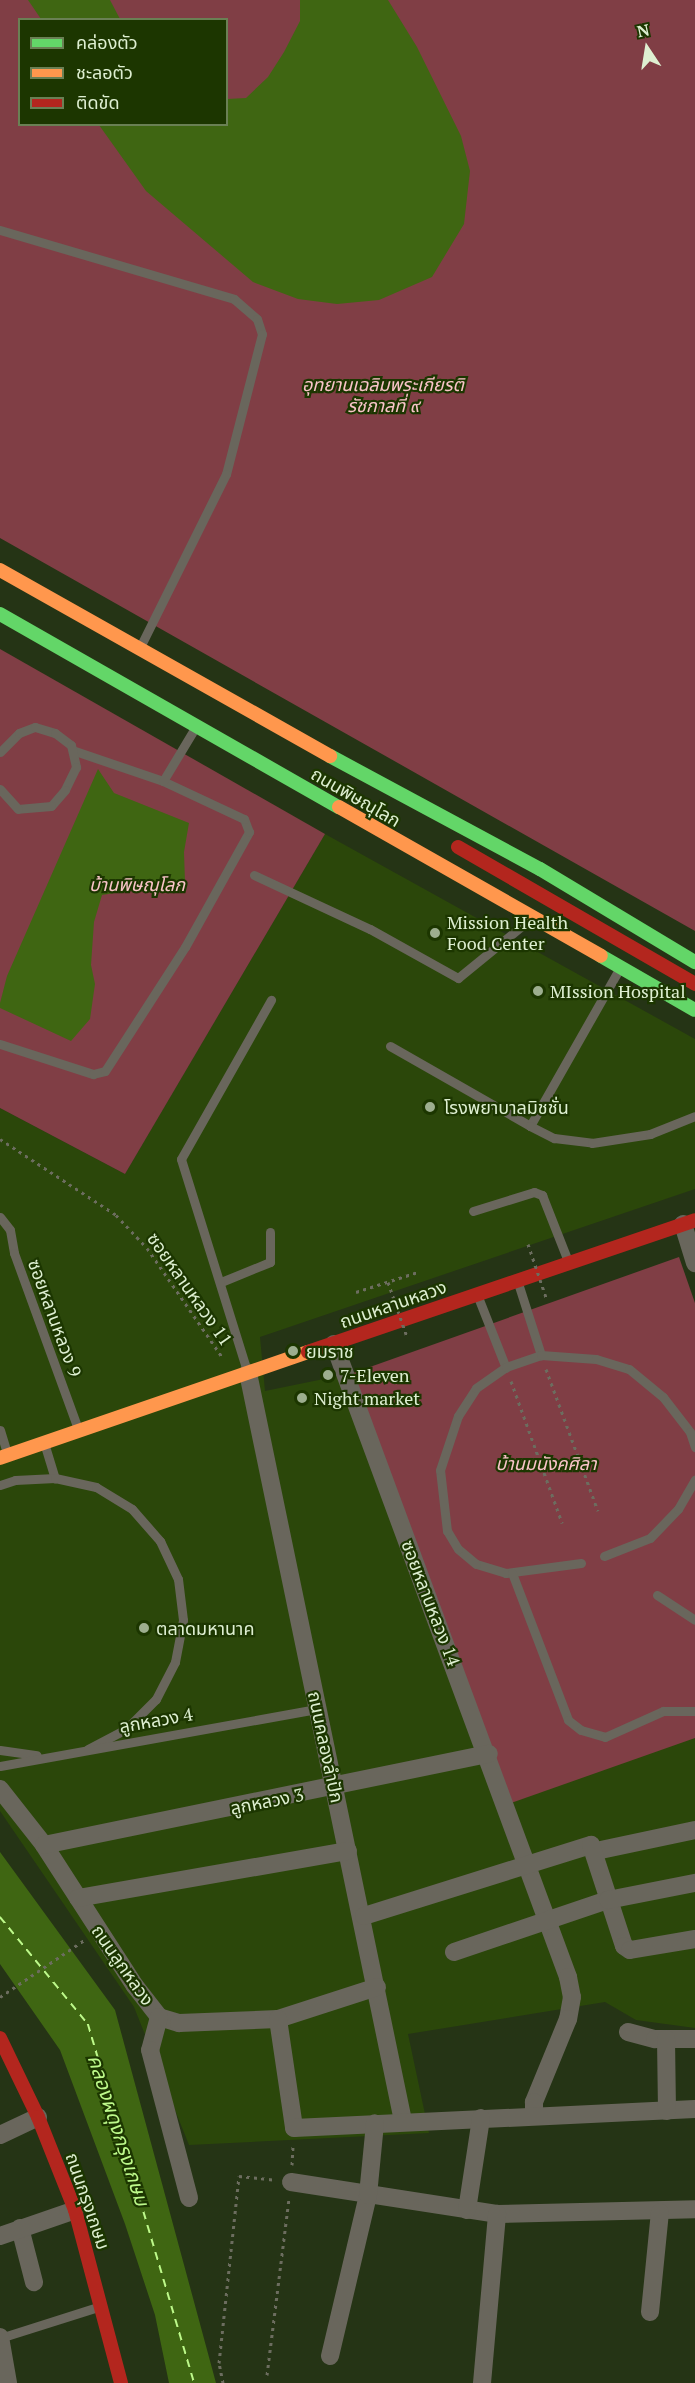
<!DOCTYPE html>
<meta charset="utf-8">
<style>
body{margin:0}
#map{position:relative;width:695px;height:2383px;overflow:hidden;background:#253415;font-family:"PT Serif","Noto Sans Thai",serif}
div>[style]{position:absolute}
.built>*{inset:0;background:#2b470a}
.green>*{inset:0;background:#803e45}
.water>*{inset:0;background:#3f6612}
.ferry>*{height:1.5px;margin-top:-0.75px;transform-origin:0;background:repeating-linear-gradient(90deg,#bdf98a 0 8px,transparent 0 14px)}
.path>*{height:3px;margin-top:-1.5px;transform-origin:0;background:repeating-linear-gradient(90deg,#6c6d5f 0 3px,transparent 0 7.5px)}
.lane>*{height:9px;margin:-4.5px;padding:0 4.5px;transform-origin:4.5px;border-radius:4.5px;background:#69665c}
.street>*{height:18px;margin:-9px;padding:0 9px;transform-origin:9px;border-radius:9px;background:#69665c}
.fast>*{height:14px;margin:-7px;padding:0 7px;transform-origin:7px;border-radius:7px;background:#63d668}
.slow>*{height:14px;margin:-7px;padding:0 7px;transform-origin:7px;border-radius:7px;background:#ff974d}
.jam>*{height:14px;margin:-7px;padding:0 7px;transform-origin:7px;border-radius:7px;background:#b3261e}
.path-bridge>*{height:3px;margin-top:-1.5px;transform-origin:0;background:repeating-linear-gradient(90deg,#6c6d5f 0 3px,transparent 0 7.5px)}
.dots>*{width:16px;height:16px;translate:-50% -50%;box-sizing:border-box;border:3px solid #1c3600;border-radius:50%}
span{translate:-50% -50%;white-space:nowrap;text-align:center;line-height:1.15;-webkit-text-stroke:4.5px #1c3600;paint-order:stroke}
.park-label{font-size:18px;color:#fac4c9;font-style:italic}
.street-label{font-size:18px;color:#deefd1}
.poi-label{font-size:18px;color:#deefd1}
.left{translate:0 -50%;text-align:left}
.water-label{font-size:20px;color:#bdf98a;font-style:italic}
.legend{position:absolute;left:18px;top:18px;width:210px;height:108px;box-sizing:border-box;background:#1c3600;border:2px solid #6a8054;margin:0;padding:8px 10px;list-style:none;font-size:18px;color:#deefd1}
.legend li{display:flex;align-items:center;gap:12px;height:30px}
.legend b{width:30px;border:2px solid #6a8054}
.north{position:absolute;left:617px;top:18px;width:60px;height:60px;-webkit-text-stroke:4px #1c3600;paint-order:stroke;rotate:348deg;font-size:16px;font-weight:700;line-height:24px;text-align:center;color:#deefd1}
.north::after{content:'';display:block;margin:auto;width:21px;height:27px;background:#deefd1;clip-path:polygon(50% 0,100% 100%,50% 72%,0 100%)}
</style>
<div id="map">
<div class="built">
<div style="clip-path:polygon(325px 834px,695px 1039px,695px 1189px,260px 1337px,265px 1391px,353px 1373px,695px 1736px,695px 2028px,636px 2020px,605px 2002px,408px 2034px,429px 2133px,189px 2145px,134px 2007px,0 1811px,0 1108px,125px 1174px)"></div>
</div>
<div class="green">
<div style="clip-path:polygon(evenodd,0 0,695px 0,695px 931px,0 538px,0 0,20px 20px,226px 20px,226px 124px,20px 124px,20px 20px)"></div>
<div style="clip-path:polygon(0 649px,325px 834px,125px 1174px,0 1108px)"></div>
<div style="clip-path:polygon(679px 1257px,695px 1303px,695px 1738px,511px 1803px,353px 1373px)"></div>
</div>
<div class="water">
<div style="clip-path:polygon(28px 0,110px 0,120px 19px,41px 19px)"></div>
<div style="clip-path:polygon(300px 0,388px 0,417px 47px,461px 136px,470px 171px,464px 224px,432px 277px,379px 300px,337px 304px,298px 299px,253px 282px,146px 191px,99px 125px,226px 124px,227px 99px,246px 98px,268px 77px,284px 52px,300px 21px)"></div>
<div style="clip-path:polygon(98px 769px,114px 793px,189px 823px,184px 852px,185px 882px,102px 895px,94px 922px,91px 965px,95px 984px,90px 1019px,71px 1041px,0 1008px,0 1003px,7px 976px)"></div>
<div style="clip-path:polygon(0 1852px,115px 2010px,216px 2383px,169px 2383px,155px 2315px,125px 2224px,60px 2050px,0 1964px)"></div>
</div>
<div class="ferry">
<div style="left:0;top:1917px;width:139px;rotate:50.6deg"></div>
<div style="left:88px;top:2024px;width:374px;rotate:73.5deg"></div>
</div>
<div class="path">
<div style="left:0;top:1139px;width:139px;rotate:33.2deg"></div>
<div style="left:116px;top:1215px;width:45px;rotate:46.8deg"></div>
<div style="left:147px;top:1248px;width:134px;rotate:55.4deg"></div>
<div style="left:356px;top:1292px;width:65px;rotate:-17.9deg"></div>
<div style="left:546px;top:1369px;width:151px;rotate:69.9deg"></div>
<div style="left:511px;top:1381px;width:151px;rotate:70.2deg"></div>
<div style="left:0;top:1997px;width:104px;rotate:-34deg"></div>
<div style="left:292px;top:2165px;width:20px;rotate:-87deg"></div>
<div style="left:267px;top:2375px;width:178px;rotate:-82.9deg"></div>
<div style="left:223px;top:2383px;width:20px;rotate:-101deg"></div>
<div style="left:219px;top:2363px;width:188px;rotate:-83.9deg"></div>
<div style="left:239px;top:2176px;width:36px;rotate:6deg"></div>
</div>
<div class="lane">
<div style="left:0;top:230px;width:244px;rotate:16.4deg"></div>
<div style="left:234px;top:299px;width:30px;rotate:41deg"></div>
<div style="left:257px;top:319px;width:16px;rotate:72deg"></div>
<div style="left:262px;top:334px;width:145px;rotate:104.4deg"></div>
<div style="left:226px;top:474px;width:191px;rotate:116.4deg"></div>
<div style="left:75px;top:751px;width:93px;rotate:18.8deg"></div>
<div style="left:0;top:752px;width:27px;rotate:-45deg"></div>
<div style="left:19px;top:733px;width:17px;rotate:-21deg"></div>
<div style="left:35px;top:727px;width:21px;rotate:17deg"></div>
<div style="left:55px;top:733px;width:20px;rotate:37deg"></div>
<div style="left:71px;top:745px;width:23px;rotate:77deg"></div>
<div style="left:76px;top:767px;width:25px;rotate:116deg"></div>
<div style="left:65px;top:790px;width:21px;rotate:131deg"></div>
<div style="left:51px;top:806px;width:33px;rotate:175deg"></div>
<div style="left:18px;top:809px;width:27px;rotate:-132deg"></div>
<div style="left:254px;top:875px;width:128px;rotate:25deg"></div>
<div style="left:370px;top:929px;width:101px;rotate:29.1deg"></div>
<div style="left:458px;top:978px;width:92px;rotate:-39.2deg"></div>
<div style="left:0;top:1044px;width:98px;rotate:17.9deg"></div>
<div style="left:93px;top:1074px;width:12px;rotate:-14deg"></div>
<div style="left:105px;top:1071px;width:148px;rotate:-57.2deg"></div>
<div style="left:185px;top:947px;width:132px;rotate:-60.9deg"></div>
<div style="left:249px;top:832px;width:14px;rotate:-111deg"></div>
<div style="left:244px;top:819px;width:89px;rotate:-154.9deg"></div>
<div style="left:163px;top:781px;width:62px;rotate:-58.9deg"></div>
<div style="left:390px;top:1046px;width:161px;rotate:29.7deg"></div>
<div style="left:530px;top:1126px;width:178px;rotate:-60.4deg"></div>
<div style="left:530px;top:1126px;width:27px;rotate:27deg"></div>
<div style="left:554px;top:1138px;width:38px;rotate:7deg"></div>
<div style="left:592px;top:1143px;width:59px;rotate:-8.8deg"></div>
<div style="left:650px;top:1134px;width:48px;rotate:-21.8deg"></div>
<div style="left:473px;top:1211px;width:64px;rotate:-17.3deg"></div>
<div style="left:534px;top:1192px;width:9px;rotate:21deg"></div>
<div style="left:542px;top:1195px;width:71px;rotate:68.5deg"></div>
<div style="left:0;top:1217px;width:16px;rotate:52deg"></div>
<div style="left:10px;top:1230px;width:23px;rotate:80deg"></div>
<div style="left:14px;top:1253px;width:187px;rotate:70deg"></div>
<div style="left:221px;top:1282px;width:53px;rotate:-22.2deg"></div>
<div style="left:270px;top:1262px;width:30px;rotate:-90deg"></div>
<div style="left:518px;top:1283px;width:76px;rotate:72.3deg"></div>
<div style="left:478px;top:1297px;width:76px;rotate:68.5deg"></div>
<div style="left:247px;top:1371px;width:222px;rotate:-107.3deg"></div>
<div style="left:181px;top:1159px;width:183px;rotate:-60.5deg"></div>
<div style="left:0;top:1430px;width:24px;rotate:73deg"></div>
<div style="left:45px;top:1446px;width:34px;rotate:73deg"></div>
<div style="left:0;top:1485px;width:16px;rotate:-18deg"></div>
<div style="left:15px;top:1480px;width:40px;rotate:-2.9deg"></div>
<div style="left:55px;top:1478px;width:42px;rotate:12.4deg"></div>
<div style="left:96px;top:1487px;width:42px;rotate:31.4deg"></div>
<div style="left:132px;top:1509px;width:43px;rotate:48.8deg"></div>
<div style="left:160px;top:1541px;width:42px;rotate:64.7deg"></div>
<div style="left:178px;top:1579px;width:41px;rotate:83deg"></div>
<div style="left:183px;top:1620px;width:43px;rotate:100.8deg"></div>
<div style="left:175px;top:1662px;width:42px;rotate:117.2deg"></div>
<div style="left:156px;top:1699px;width:42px;rotate:135deg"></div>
<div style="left:126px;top:1729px;width:43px;rotate:152.2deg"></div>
<div style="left:604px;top:1556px;width:49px;rotate:-21.4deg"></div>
<div style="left:650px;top:1538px;width:40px;rotate:-46deg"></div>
<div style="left:678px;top:1509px;width:34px;rotate:-60deg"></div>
<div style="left:581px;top:1563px;width:76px;rotate:172.4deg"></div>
<div style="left:506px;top:1573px;width:31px;rotate:-163deg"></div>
<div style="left:476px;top:1564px;width:23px;rotate:-140deg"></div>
<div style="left:458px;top:1549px;width:21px;rotate:-121deg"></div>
<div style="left:447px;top:1531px;width:61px;rotate:-96.5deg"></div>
<div style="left:440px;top:1470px;width:57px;rotate:-71.6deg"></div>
<div style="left:458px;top:1416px;width:33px;rotate:-57deg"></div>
<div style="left:476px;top:1388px;width:37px;rotate:-35deg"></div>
<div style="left:506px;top:1367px;width:37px;rotate:-19deg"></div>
<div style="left:541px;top:1355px;width:55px;rotate:4.2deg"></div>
<div style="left:596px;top:1359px;width:34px;rotate:17deg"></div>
<div style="left:629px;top:1369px;width:44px;rotate:39.5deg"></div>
<div style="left:663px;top:1397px;width:44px;rotate:52.4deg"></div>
<div style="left:690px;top:1432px;width:16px;rotate:72deg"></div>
<div style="left:512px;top:1573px;width:157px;rotate:69.1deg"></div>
<div style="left:568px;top:1720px;width:16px;rotate:38deg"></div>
<div style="left:581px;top:1730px;width:25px;rotate:16deg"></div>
<div style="left:605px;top:1737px;width:64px;rotate:-24.1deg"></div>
<div style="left:663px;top:1711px;width:32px"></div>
<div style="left:657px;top:1595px;width:45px;rotate:33.3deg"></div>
<div style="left:0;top:1750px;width:37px;rotate:8deg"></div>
<div style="left:0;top:1766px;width:323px;rotate:-10.2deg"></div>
<div style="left:0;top:2338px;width:103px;rotate:-17.6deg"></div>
</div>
<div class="street">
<div style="left:683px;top:1224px;width:41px;rotate:72.9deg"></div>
<div style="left:334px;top:1344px;width:675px;rotate:69.71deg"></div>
<div style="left:568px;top:1977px;width:20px;rotate:79deg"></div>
<div style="left:572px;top:1997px;width:22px;rotate:100deg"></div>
<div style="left:568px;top:2019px;width:90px;rotate:112.3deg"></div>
<div style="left:534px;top:2102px;width:12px;rotate:90deg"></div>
<div style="left:248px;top:1373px;width:764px;rotate:78.29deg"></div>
<div style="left:0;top:1789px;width:71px;rotate:51.8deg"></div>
<div style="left:44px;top:1845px;width:168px;rotate:57.2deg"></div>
<div style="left:135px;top:1986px;width:39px;rotate:52deg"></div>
<div style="left:159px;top:2017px;width:21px;rotate:17deg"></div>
<div style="left:179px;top:2023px;width:99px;rotate:-2.3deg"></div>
<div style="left:278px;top:2019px;width:104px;rotate:-17.9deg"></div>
<div style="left:44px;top:1845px;width:454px;rotate:-11.6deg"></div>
<div style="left:596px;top:1851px;width:101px;rotate:-12deg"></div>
<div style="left:78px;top:1898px;width:274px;rotate:-9.9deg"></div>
<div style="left:364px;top:1916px;width:238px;rotate:-17.4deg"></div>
<div style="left:591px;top:1845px;width:106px;rotate:71.9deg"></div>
<div style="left:624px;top:1946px;width:7px;rotate:34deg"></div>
<div style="left:630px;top:1950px;width:66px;rotate:-9.6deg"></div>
<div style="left:454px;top:1952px;width:163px;rotate:-18.7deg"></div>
<div style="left:608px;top:1900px;width:89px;rotate:-11.1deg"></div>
<div style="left:159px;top:2017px;width:34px;rotate:105deg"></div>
<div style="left:150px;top:2050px;width:153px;rotate:75.2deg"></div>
<div style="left:278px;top:2019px;width:110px;rotate:81.6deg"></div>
<div style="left:294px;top:2128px;width:401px;rotate:-2.7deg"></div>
<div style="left:628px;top:2032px;width:28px;rotate:15deg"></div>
<div style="left:655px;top:2039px;width:40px"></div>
<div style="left:666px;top:2039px;width:72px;rotate:89.2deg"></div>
<div style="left:0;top:2135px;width:42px;rotate:-25.3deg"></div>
<div style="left:291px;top:2182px;width:208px;rotate:8.8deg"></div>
<div style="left:497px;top:2214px;width:198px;rotate:-1.4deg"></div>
<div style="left:467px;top:2210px;width:93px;rotate:-81.3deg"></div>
<div style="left:20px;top:2228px;width:56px;rotate:75.5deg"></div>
<div style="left:0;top:2236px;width:79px;rotate:-19.1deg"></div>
<div style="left:650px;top:2312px;width:100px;rotate:-84.3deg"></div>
<div style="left:0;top:2337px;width:47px;rotate:80.1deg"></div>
<div style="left:330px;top:2356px;width:165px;rotate:-76.7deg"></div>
<div style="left:368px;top:2195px;width:72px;rotate:-84.4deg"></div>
<div style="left:482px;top:2383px;width:170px;rotate:-84.9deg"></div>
</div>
<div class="fast">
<div style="left:0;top:614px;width:390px;rotate:29.7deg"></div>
<div style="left:330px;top:756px;width:238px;rotate:28.3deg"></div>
<div style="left:540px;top:869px;width:181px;rotate:31deg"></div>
<div style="left:601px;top:956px;width:108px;rotate:29.9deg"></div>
</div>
<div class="slow">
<div style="left:0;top:570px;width:379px;rotate:29.4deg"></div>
<div style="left:339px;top:807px;width:301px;rotate:29.6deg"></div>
<div style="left:0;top:1458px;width:326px;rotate:-19deg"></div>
</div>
<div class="jam">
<div style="left:458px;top:847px;width:274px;rotate:30deg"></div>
<div style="left:308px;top:1352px;width:409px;rotate:-18.8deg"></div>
<div style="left:0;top:2038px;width:88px;rotate:64.3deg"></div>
<div style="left:38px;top:2117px;width:100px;rotate:68.3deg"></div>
<div style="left:75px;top:2210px;width:179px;rotate:75.1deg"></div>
</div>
<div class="path-bridge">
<div style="left:528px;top:1244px;width:59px;rotate:71.3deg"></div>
<div style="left:388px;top:1282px;width:58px;rotate:70.9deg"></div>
</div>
<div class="dots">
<div style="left:435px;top:933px;background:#9dae8f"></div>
<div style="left:538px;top:991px;background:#9dae8f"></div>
<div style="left:430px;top:1107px;background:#9dae8f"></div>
<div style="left:293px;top:1351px;background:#9dae8f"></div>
<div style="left:328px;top:1375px;background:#9dae8f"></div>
<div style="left:302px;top:1398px;background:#9dae8f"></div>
<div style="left:144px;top:1628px;background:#9dae8f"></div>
</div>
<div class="park-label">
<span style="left:383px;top:395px">อุทยานเฉลิมพระเกียรติ<br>รัชกาลที่ ๙</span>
<span style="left:137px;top:884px">บ้านพิษณุโลก</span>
<span style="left:546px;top:1463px">บ้านมนังคศิลา</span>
</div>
<div class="street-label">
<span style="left:356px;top:797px;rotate:30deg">ถนนพิษณุโลก</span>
<span style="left:190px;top:1289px;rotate:55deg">ซอยหลานหลวง 11</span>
<span style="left:393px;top:1304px;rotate:-19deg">ถนนหลานหลวง</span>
<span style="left:55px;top:1318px;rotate:70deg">ซอยหลานหลวง 9</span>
<span style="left:431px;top:1603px;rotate:69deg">ซอยหลานหลวง 14</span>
<span style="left:156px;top:1720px;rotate:-10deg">ลูกหลวง 4</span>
<span style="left:326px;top:1747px;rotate:78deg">ถนนคลองลำปัก</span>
<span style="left:267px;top:1801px;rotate:-11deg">ลูกหลวง 3</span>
<span style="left:123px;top:1965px;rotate:55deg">ถนนลูกหลวง</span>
<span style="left:88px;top:2201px;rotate:71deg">ถนนกรุงเกษม</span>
</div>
<div class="poi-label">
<span class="left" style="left:447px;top:933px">Mission Health<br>Food Center</span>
<span class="left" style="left:550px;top:991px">MIssion Hospital</span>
<span class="left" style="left:444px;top:1107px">โรงพยาบาลมิชชั่น</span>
<span class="left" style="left:306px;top:1351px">ยมราช</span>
<span class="left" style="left:340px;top:1375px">7-Eleven</span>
<span class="left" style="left:314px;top:1398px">Night market</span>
<span class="left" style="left:156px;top:1628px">ตลาดมหานาค</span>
</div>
<div class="water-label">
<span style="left:119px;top:2130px;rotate:72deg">คลองผดุงกรุงเกษม</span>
</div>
<ul class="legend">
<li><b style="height:8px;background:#63d668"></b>คล่องตัว</li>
<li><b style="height:8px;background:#ff974d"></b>ชะลอตัว</li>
<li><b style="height:8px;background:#b3261e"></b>ติดขัด</li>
</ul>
<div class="north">N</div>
</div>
